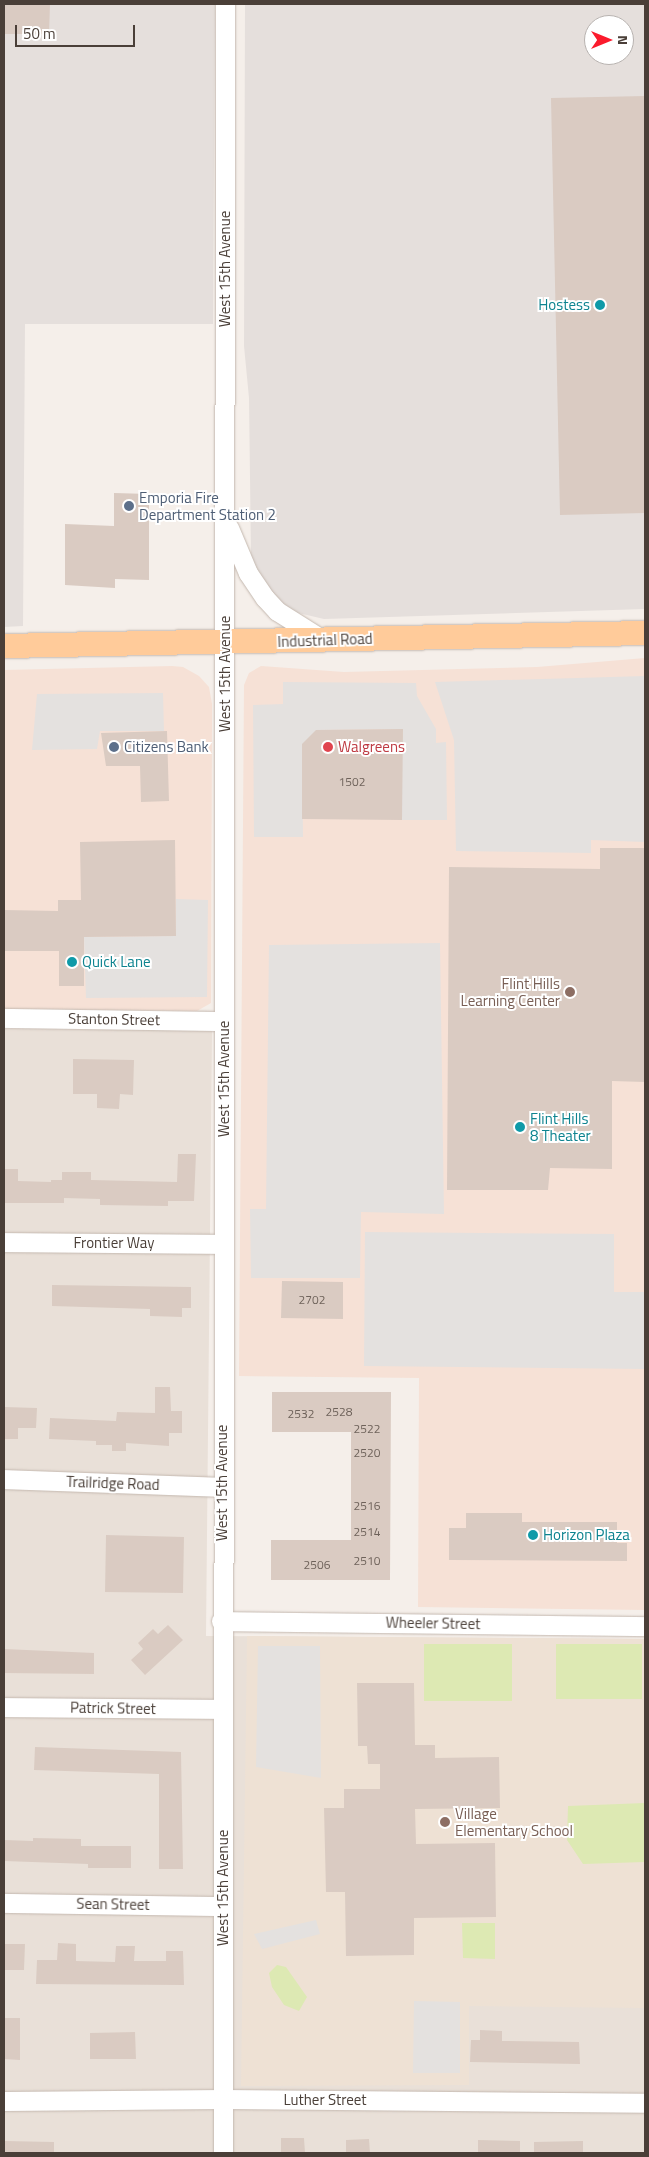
<!DOCTYPE html>
<style>
body{margin:0}
#map{position:relative;width:649px;height:2157px;overflow:hidden;background:#f5efea;font-family:"Titillium Web",sans-serif}
div>[style]{position:absolute}
.residential>*{inset:0;background:#e9e0d8}
.commercial>*{inset:0;background:#f6e1d6}
.industrial>*{inset:0;background:#e5dfdc}
.education>*{inset:0;background:#eee1d4}
.green>*{inset:0;background:#dde9b3}
.parking>*{inset:0;background:#e4e1df}
.building>*{inset:0;background:#dacbc2}
.roads{filter:drop-shadow(0 0 1px #c4b8af) drop-shadow(0 0 1px #c4b8af)}
.minor>*{height:19px;margin:-9.5px;padding:0 9.5px;transform-origin:9.5px;border-radius:9.5px;background:#fff}
.major>*{height:24px;margin:-12px;padding:0 12px;transform-origin:12px;border-radius:12px;background:#ffcb9a}
.dots>*{width:14px;height:14px;translate:-50% -50%;box-sizing:border-box;border:2px solid #fff;border-radius:50%}
span{translate:-50% -50%;white-space:nowrap;text-align:center;line-height:1.15;-webkit-text-stroke:4px #fff;paint-order:stroke}
.number-label{font-size:12px;color:#6e625a}
.number-label span{-webkit-text-stroke-width:0}
.street-label{font-size:15px;color:#4a3f38}
.culture-label{font-size:15px;color:#0d838f}
.right{translate:-100% -50%;text-align:right}
.left{translate:0 -50%;text-align:left}
.service-label{font-size:15px;color:#4e5e75}
.health-label{font-size:15px;color:#be3a42}
.education-label{font-size:15px;color:#785e54}
.frame{position:absolute;inset:0;border:5px solid #4a3f38;pointer-events:none}
.north{position:absolute;left:584px;top:15px;width:50px;height:50px;box-sizing:border-box;background:#fff;border:1px solid #b7b2af;border-radius:50%;rotate:90deg;font-size:14px;font-weight:700;line-height:20px;text-align:center;color:#4a3f38}
.north::after{content:'';display:block;margin:auto;width:18px;height:22px;background:#fb1b2d;clip-path:polygon(50% 0,100% 100%,50% 72%,0 100%)}
.scale{position:absolute;left:15px;top:25px;width:120px;height:22px;box-sizing:border-box;border:2px solid #4a3f38;border-top:0;padding-left:6px;font-size:15px;line-height:18px;white-space:nowrap;color:#4a3f38;-webkit-text-stroke:4px #fff;paint-order:stroke}
</style>
<div id="map">
<div class="residential">
<div style="clip-path:polygon(4px 1029px,212px 1030px,206px 1636px,645px 1639px,645px 2153px,4px 2153px)"></div>
</div>
<div class="commercial">
<div style="clip-path:polygon(645px 658px,645px 1610px,418px 1607px,419px 1378px,239px 1376px,244px 685px,249px 673px,261px 666px,344px 672px,537px 667px)"></div>
<div style="clip-path:polygon(172px 666px,183px 667px,199px 676px,209px 687px,212px 704px,211px 1003px,197px 1011px,4px 1009px,4px 670px)"></div>
</div>
<div class="industrial">
<div style="clip-path:polygon(4px 4px,215px 4px,213px 324px,25px 324px,23px 626px,4px 627px)"></div>
<div style="clip-path:polygon(evenodd,245px 4px,645px 4px,645px 609px,324px 619px,290px 611px,268px 594px,251px 557px,249px 398px,244px 346px,245px 4px,594px 25px,624px 25px,624px 55px,594px 55px,594px 25px)"></div>
</div>
<div class="education">
<div style="clip-path:polygon(247px 1636px,645px 1639px,645px 2008px,469px 2006px,469px 2085px,241px 2086px)"></div>
</div>
<div class="green">
<div style="clip-path:polygon(424px 1644px,512px 1644px,512px 1701px,424px 1701px)"></div>
<div style="clip-path:polygon(556px 1644px,642px 1644px,642px 1699px,556px 1699px)"></div>
<div style="clip-path:polygon(645px 1803px,645px 1862px,583px 1864px,567px 1840px,568px 1806px)"></div>
<div style="clip-path:polygon(462px 1923px,495px 1923px,495px 1959px,463px 1958px)"></div>
<div style="clip-path:polygon(277px 1965px,286px 1967px,307px 1997px,299px 2011px,284px 2005px,272px 1987px,269px 1973px)"></div>
</div>
<div class="parking">
<div style="clip-path:polygon(645px 676px,645px 842px,591px 840px,591px 853px,456px 851px,454px 740px,435px 682px)"></div>
<div style="clip-path:polygon(283px 682px,416px 683px,417px 696px,436px 729px,436px 743px,446px 742px,447px 820px,402px 820px,402px 729px,317px 730px,302px 745px,303px 837px,254px 837px,253px 705px,283px 704px)"></div>
<div style="clip-path:polygon(163px 693px,164px 731px,100px 731px,97px 749px,32px 750px,37px 694px)"></div>
<div style="clip-path:polygon(176px 899px,208px 900px,207px 997px,86px 998px,84px 937px,176px 936px)"></div>
<div style="clip-path:polygon(440px 943px,444px 1214px,361px 1212px,360px 1278px,251px 1278px,250px 1209px,266px 1209px,269px 945px)"></div>
<div style="clip-path:polygon(365px 1232px,614px 1234px,614px 1292px,645px 1292px,645px 1369px,364px 1366px)"></div>
<div style="clip-path:polygon(258px 1646px,320px 1646px,321px 1778px,256px 1767px)"></div>
<div style="clip-path:polygon(316px 1920px,320px 1934px,262px 1949px,254px 1934px)"></div>
<div style="clip-path:polygon(414px 2001px,460px 2002px,460px 2073px,413px 2073px)"></div>
</div>
<div class="building">
<div style="clip-path:polygon(4px 4px,50px 4px,49px 34px,4px 34px)"></div>
<div style="clip-path:polygon(645px 96px,645px 513px,560px 515px,551px 98px)"></div>
<div style="clip-path:polygon(114px 493px,149px 494px,149px 580px,115px 579px,115px 588px,65px 585px,65px 524px,114px 526px)"></div>
<div style="clip-path:polygon(403px 729px,402px 820px,302px 819px,302px 744px,316px 730px)"></div>
<div style="clip-path:polygon(167px 731px,169px 801px,141px 802px,140px 766px,106px 766px,101px 733px)"></div>
<div style="clip-path:polygon(175px 840px,176px 936px,84px 937px,84px 986px,59px 986px,59px 951px,4px 951px,4px 910px,58px 911px,58px 900px,81px 900px,80px 842px)"></div>
<div style="clip-path:polygon(600px 848px,645px 848px,645px 1082px,612px 1081px,612px 1169px,550px 1168px,548px 1190px,447px 1190px,449px 867px,600px 869px)"></div>
<div style="clip-path:polygon(73px 1059px,134px 1060px,133px 1095px,120px 1094px,119px 1109px,97px 1108px,97px 1094px,73px 1094px)"></div>
<div style="clip-path:polygon(178px 1154px,196px 1154px,194px 1201px,168px 1201px,168px 1206px,100px 1205px,100px 1199px,64px 1198px,64px 1203px,4px 1203px,4px 1169px,18px 1169px,18px 1181px,51px 1182px,51px 1180px,62px 1180px,62px 1172px,91px 1172px,91px 1180px,177px 1182px)"></div>
<div style="clip-path:polygon(282px 1281px,343px 1282px,343px 1319px,281px 1318px)"></div>
<div style="clip-path:polygon(52px 1285px,191px 1287px,191px 1308px,182px 1308px,182px 1317px,150px 1316px,150px 1309px,52px 1306px)"></div>
<div style="clip-path:polygon(155px 1387px,170px 1387px,171px 1411px,182px 1411px,182px 1433px,169px 1433px,169px 1446px,126px 1443px,126px 1451px,112px 1451px,112px 1445px,96px 1445px,96px 1441px,49px 1439px,50px 1418px,116px 1421px,117px 1412px,155px 1413px)"></div>
<div style="clip-path:polygon(272px 1392px,391px 1392px,390px 1580px,271px 1580px,271px 1540px,351px 1540px,351px 1432px,272px 1432px)"></div>
<div style="clip-path:polygon(4px 1407px,37px 1408px,36px 1428px,18px 1428px,18px 1439px,4px 1439px)"></div>
<div style="clip-path:polygon(466px 1513px,522px 1513px,522px 1522px,617px 1522px,617px 1543px,627px 1543px,627px 1561px,449px 1560px,449px 1528px,466px 1528px)"></div>
<div style="clip-path:polygon(106px 1535px,184px 1537px,183px 1593px,105px 1592px)"></div>
<div style="clip-path:polygon(168px 1625px,183px 1640px,145px 1675px,131px 1660px,143px 1649px,138px 1643px,153px 1629px,158px 1634px)"></div>
<div style="clip-path:polygon(4px 1649px,94px 1653px,94px 1674px,4px 1673px)"></div>
<div style="clip-path:polygon(357px 1683px,414px 1683px,415px 1745px,435px 1745px,435px 1758px,499px 1757px,500px 1808px,415px 1809px,416px 1844px,495px 1843px,496px 1917px,414px 1918px,414px 1955px,346px 1956px,345px 1892px,326px 1892px,324px 1808px,344px 1808px,344px 1789px,380px 1789px,380px 1764px,368px 1764px,367px 1746px,358px 1746px)"></div>
<div style="clip-path:polygon(35px 1747px,181px 1752px,183px 1869px,159px 1869px,159px 1774px,34px 1770px)"></div>
<div style="clip-path:polygon(33px 1838px,81px 1839px,81px 1846px,131px 1846px,131px 1868px,88px 1868px,88px 1864px,4px 1861px,4px 1840px,33px 1841px)"></div>
<div style="clip-path:polygon(58px 1943px,76px 1944px,76px 1961px,115px 1962px,116px 1946px,135px 1946px,134px 1961px,166px 1961px,166px 1951px,183px 1951px,184px 1985px,36px 1984px,37px 1960px,57px 1960px)"></div>
<div style="clip-path:polygon(4px 1944px,25px 1944px,24px 1970px,4px 1970px)"></div>
<div style="clip-path:polygon(4px 2018px,20px 2018px,20px 2060px,4px 2059px)"></div>
<div style="clip-path:polygon(480px 2030px,502px 2031px,502px 2041px,579px 2042px,580px 2064px,470px 2062px,471px 2040px,480px 2040px)"></div>
<div style="clip-path:polygon(135px 2032px,136px 2059px,90px 2059px,90px 2033px)"></div>
<div style="clip-path:polygon(281px 2138px,304px 2138px,305px 2153px,281px 2153px)"></div>
<div style="clip-path:polygon(369px 2139px,370px 2153px,346px 2153px,346px 2140px)"></div>
<div style="clip-path:polygon(478px 2140px,520px 2141px,520px 2153px,478px 2153px)"></div>
<div style="clip-path:polygon(4px 2141px,54px 2142px,54px 2153px,4px 2153px)"></div>
<div style="clip-path:polygon(583px 2141px,583px 2153px,534px 2153px,534px 2142px)"></div>
</div>
<div class="roads">
<div class="minor">
<div style="left:229px;top:528px;width:49px;rotate:67.1deg"></div>
<div style="left:248px;top:573px;width:30px;rotate:56deg"></div>
<div style="left:265px;top:598px;width:18px;rotate:47deg"></div>
<div style="left:277px;top:611px;width:54px;rotate:32.2deg"></div>
<div style="left:4px;top:1018px;width:220px;rotate:0.8deg"></div>
<div style="left:4px;top:1242px;width:219px;rotate:0.5deg"></div>
<div style="left:4px;top:1479px;width:218px;rotate:2.1deg"></div>
<div style="left:221px;top:1621px;width:424px;rotate:0.7deg"></div>
<div style="left:4px;top:1707px;width:218px;rotate:0.5deg"></div>
<div style="left:4px;top:1903px;width:218px;rotate:0.8deg"></div>
<div style="left:4px;top:2101px;width:219px;rotate:-0.5deg"></div>
<div style="left:223px;top:2099px;width:422px;rotate:0.5deg"></div>
<div style="left:223px;top:2153px;width:2149px;rotate:-89.95deg"></div>
</div>
<div class="major">
<div style="left:4px;top:646px;width:641px;rotate:-1.16deg"></div>
</div>
</div>
<div class="dots">
<div style="left:600px;top:305px;background:#0f9aa8"></div>
<div style="left:129px;top:506px;background:#5c6f8a"></div>
<div style="left:114px;top:747px;background:#5c6f8a"></div>
<div style="left:328px;top:747px;background:#e0444e"></div>
<div style="left:72px;top:962px;background:#0f9aa8"></div>
<div style="left:570px;top:992px;background:#8d6e63"></div>
<div style="left:520px;top:1127px;background:#0f9aa8"></div>
<div style="left:533px;top:1535px;background:#0f9aa8"></div>
<div style="left:445px;top:1822px;background:#8d6e63"></div>
</div>
<div class="number-label">
<span style="left:352px;top:782px">1502</span>
<span style="left:312px;top:1300px">2702</span>
<span style="left:339px;top:1412px">2528</span>
<span style="left:301px;top:1414px">2532</span>
<span style="left:367px;top:1429px">2522</span>
<span style="left:367px;top:1453px">2520</span>
<span style="left:367px;top:1506px">2516</span>
<span style="left:367px;top:1532px">2514</span>
<span style="left:367px;top:1561px">2510</span>
<span style="left:317px;top:1565px">2506</span>
</div>
<div class="street-label">
<span style="left:225px;top:269px;rotate:-90deg">West 15th Avenue</span>
<span style="left:325px;top:640px;rotate:-2deg">Industrial Road</span>
<span style="left:225px;top:674px;rotate:-90deg">West 15th Avenue</span>
<span style="left:114px;top:1019px;rotate:1deg">Stanton Street</span>
<span style="left:224px;top:1079px;rotate:-90deg">West 15th Avenue</span>
<span style="left:114px;top:1243px">Frontier Way</span>
<span style="left:113px;top:1483px;rotate:2deg">Trailridge Road</span>
<span style="left:222px;top:1483px;rotate:-90deg">West 15th Avenue</span>
<span style="left:433px;top:1623px;rotate:1deg">Wheeler Street</span>
<span style="left:113px;top:1708px;rotate:1deg">Patrick Street</span>
<span style="left:223px;top:1888px;rotate:-90deg">West 15th Avenue</span>
<span style="left:113px;top:1904px;rotate:1deg">Sean Street</span>
<span style="left:325px;top:2100px">Luther Street</span>
</div>
<div class="culture-label">
<span class="right" style="left:590px;top:305px">Hostess</span>
<span class="left" style="left:82px;top:962px">Quick Lane</span>
<span class="left" style="left:530px;top:1127px">Flint Hills<br>8 Theater</span>
<span class="left" style="left:543px;top:1535px">Horizon Plaza</span>
</div>
<div class="service-label">
<span class="left" style="left:139px;top:506px">Emporia Fire<br>Department Station 2</span>
<span class="left" style="left:124px;top:747px">Citizens Bank</span>
</div>
<div class="health-label">
<span class="left" style="left:338px;top:747px">Walgreens</span>
</div>
<div class="education-label">
<span class="right" style="left:560px;top:992px">Flint Hills<br>Learning Center</span>
<span class="left" style="left:455px;top:1822px">Village<br>Elementary School</span>
</div>
<div class="frame"></div>
<div class="north">N</div>
<div class="scale">50 m</div>
</div>
